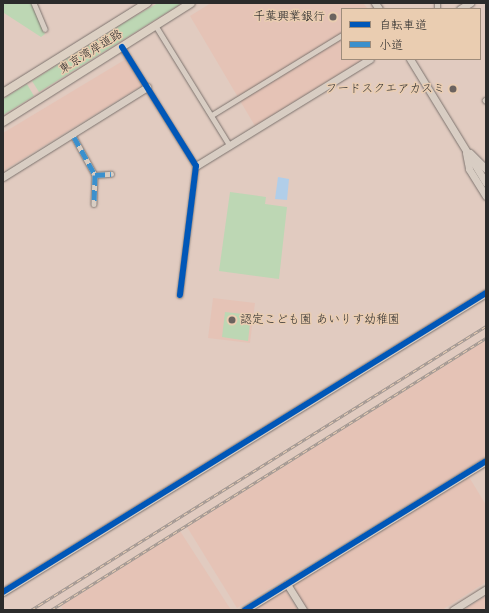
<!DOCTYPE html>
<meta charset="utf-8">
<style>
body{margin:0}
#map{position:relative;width:489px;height:613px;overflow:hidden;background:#e1cbc0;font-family:"Shantell Sans","Klee One",sans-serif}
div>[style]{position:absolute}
.built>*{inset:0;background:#e5c3b6}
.green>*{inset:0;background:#bdd7b4}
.water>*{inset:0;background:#b1cee9}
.roads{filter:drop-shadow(0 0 1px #7d736e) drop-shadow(0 0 1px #7d736e)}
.street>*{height:4.5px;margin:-2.25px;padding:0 2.25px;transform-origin:2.25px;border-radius:2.25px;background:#d8cdc3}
.secondary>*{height:7px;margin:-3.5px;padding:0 3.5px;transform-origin:3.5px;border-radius:3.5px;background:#d8cdc3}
.highway>*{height:8px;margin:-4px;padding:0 4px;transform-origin:4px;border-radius:4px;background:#dcd0c3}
.rail>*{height:3px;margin-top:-1.5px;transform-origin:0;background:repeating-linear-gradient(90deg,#eacdb1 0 4.5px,#9f958f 0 9px);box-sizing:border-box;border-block:1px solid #9f958f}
.quiet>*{height:5px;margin-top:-2.5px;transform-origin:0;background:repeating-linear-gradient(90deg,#3b90cd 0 10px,transparent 0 15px)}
.cycleway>*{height:6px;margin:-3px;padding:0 3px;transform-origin:3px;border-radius:3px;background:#0057b8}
.dots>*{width:11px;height:11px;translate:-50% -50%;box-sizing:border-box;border:2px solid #eacdb1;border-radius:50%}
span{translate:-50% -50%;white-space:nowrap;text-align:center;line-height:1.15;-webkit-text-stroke:3px #eacdb1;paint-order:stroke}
.poi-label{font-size:12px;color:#2b2b2b}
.right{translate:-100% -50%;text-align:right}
.left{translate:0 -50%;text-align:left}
.street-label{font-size:12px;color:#2b2b2b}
.frame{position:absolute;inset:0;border:4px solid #2b2b2b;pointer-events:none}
.legend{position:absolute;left:341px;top:8px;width:140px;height:52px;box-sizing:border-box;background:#eacdb1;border:1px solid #9e8c7b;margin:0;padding:5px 7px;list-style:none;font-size:12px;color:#2b2b2b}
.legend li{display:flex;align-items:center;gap:8px;height:20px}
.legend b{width:20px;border:1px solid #9e8c7b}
</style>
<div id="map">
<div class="built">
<div style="clip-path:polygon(211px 3px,363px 3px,368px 9px,342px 9px,342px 59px,364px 59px,255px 126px,190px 16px)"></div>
<div style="clip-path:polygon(126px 59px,141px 86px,3px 171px,3px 133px)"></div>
<div style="clip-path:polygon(213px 298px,255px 303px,250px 343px,208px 338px)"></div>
<div style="clip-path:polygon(486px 340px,486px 456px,237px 608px,187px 527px)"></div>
<div style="clip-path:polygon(469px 477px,486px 505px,486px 582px,442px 610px,307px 610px,293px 585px)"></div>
<div style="clip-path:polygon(180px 531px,231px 610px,63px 610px,61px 606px)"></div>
<div style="clip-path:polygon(284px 591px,286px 591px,298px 610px,253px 610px)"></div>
<div style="clip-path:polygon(486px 596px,486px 610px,463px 610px)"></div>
</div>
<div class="green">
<div style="clip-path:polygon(3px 3px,31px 3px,45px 34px,41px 37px,4px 13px)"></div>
<div style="clip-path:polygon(158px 3px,182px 3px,39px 92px,32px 81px,127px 21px)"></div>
<div style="clip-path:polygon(27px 84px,34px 96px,3px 115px,3px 99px)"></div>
<div style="clip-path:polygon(230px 192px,266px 197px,265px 204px,287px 207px,279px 279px,219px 271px)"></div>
<div style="clip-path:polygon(225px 312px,251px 315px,248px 341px,222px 337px)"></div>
</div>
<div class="water">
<div style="clip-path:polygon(278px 177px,289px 179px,287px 200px,275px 199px)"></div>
</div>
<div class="roads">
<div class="street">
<div style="left:34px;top:3px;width:28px;rotate:67deg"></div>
<div style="left:437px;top:9px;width:6px;rotate:-90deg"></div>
<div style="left:156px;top:26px;width:141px;rotate:58.3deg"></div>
<div style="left:122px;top:47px;width:140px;rotate:58.1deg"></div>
<div style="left:196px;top:166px;width:130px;rotate:97.1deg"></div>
<div style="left:485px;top:100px;width:1px;rotate:45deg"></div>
<div style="left:212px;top:115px;width:153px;rotate:-31.6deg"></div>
<div style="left:74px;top:137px;width:43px;rotate:61.1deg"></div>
<div style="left:95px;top:175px;width:29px;rotate:92deg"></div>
<div style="left:95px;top:175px;width:16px;rotate:-4deg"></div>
</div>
<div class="secondary">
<div style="left:375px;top:3px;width:7px;rotate:56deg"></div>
<div style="left:460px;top:9px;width:12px;rotate:-31deg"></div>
<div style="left:410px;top:59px;width:145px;rotate:58.5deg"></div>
<div style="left:466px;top:153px;width:16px;rotate:79deg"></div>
<div style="left:469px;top:169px;width:32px;rotate:58deg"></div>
<div style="left:470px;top:153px;width:23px;rotate:45deg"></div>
<div style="left:196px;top:166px;width:204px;rotate:-31.6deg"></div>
<div style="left:3px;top:177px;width:170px;rotate:-32deg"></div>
<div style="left:287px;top:584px;width:31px;rotate:58deg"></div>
<div style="left:3px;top:592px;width:568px;rotate:-31.76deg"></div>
<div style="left:245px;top:610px;width:283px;rotate:-31.7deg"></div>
<div style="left:453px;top:610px;width:39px;rotate:-32deg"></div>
</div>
<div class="highway">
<div style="left:3px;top:93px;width:170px;rotate:-32deg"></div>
<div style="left:3px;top:122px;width:222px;rotate:-32.3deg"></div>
</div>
</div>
<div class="rail">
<div style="left:31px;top:610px;width:536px;rotate:-31.97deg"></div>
<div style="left:51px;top:610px;width:513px;rotate:-32.02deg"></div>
</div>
<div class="quiet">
<div style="left:74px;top:137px;width:43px;rotate:61.1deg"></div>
<div style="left:95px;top:175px;width:29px;rotate:92deg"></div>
<div style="left:95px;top:175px;width:16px;rotate:-4deg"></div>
</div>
<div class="cycleway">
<div style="left:122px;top:47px;width:140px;rotate:58.1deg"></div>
<div style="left:196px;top:166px;width:130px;rotate:97.1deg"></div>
<div style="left:3px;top:592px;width:568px;rotate:-31.76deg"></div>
<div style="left:245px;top:610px;width:283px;rotate:-31.7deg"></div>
</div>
<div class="dots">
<div style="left:333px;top:17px;background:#6b635f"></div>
<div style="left:453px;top:89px;background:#6b635f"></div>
<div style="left:232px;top:320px;background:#6b635f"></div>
</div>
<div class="poi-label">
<span class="right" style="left:325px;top:17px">千葉興業銀行</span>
<span class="right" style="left:445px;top:89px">フードスクエアカスミ</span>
<span class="left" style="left:240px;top:320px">認定こども園 あいりす幼稚園</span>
</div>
<div class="street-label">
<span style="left:91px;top:52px;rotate:-32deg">東京湾岸道路</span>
</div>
<div class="frame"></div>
<ul class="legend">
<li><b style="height:5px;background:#0057b8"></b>自転車道</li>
<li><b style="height:5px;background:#3b90cd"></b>小道</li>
</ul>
</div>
